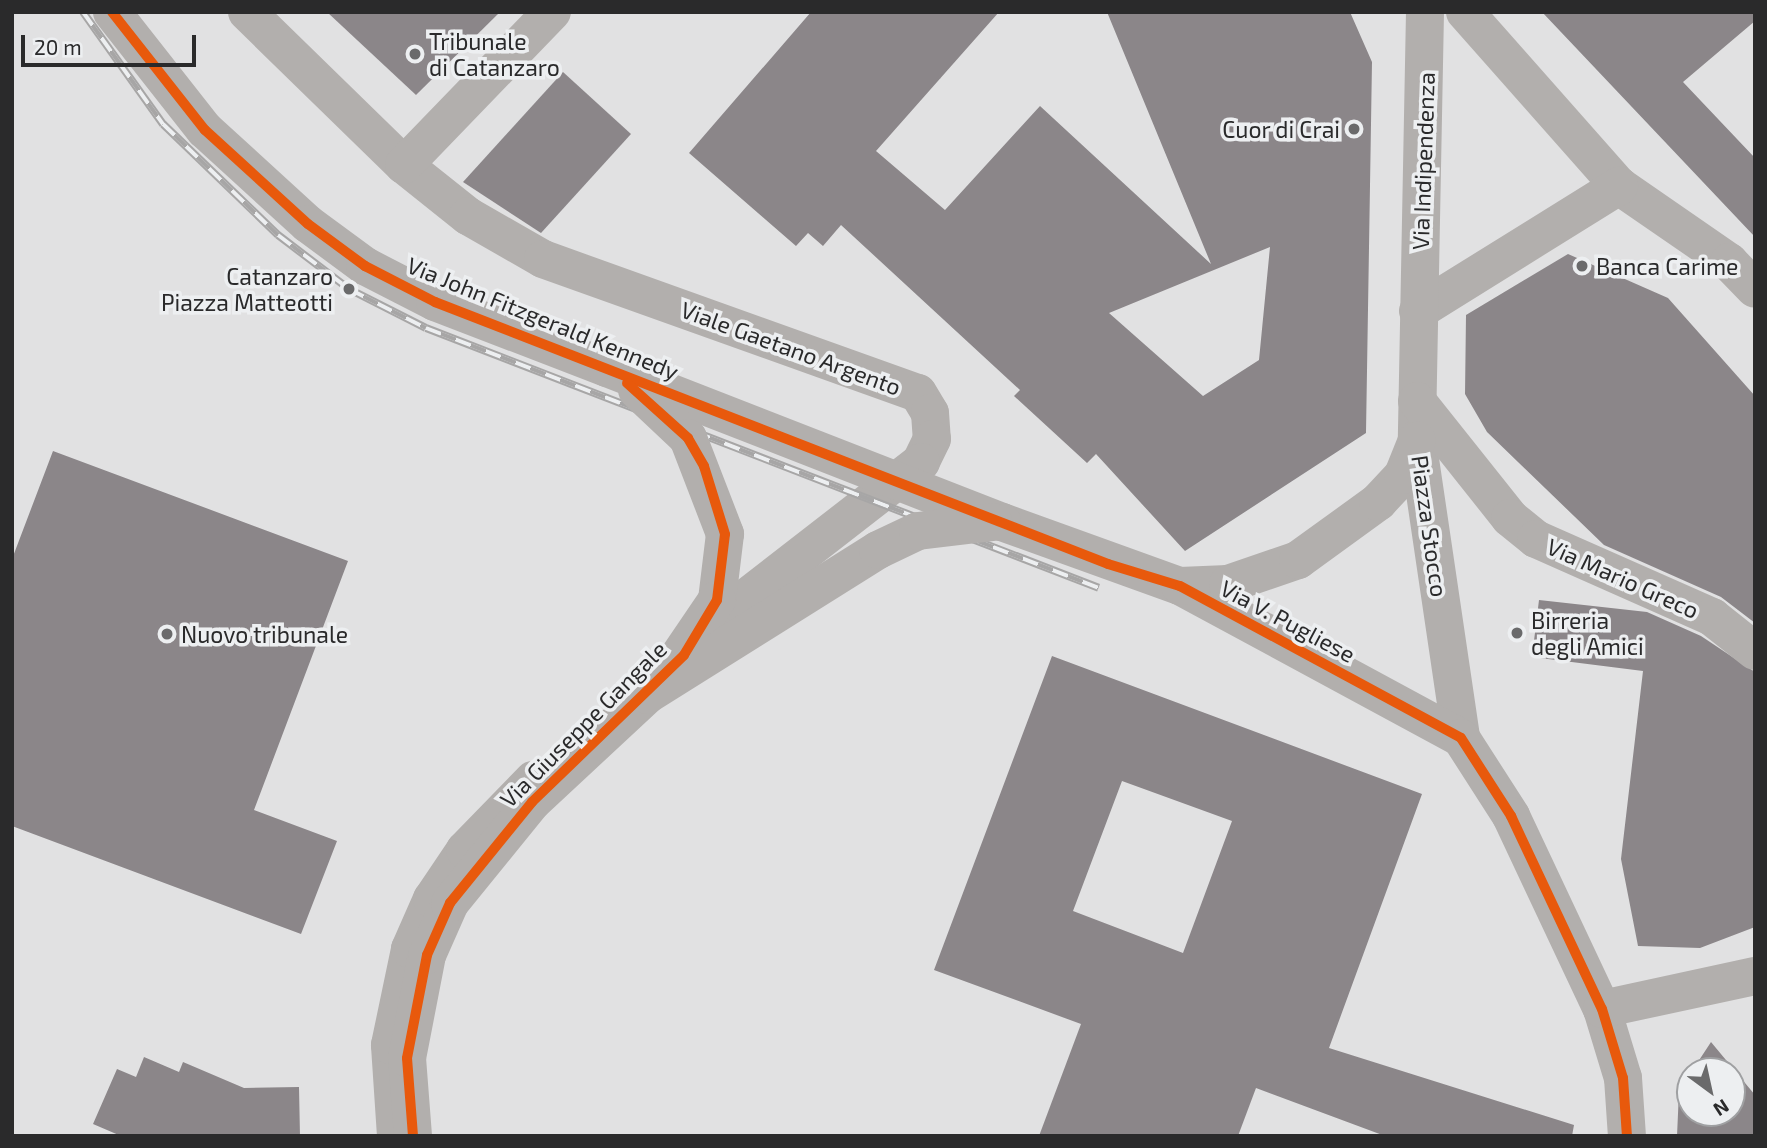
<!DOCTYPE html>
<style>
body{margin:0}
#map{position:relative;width:1767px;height:1148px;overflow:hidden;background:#e1e1e2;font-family:"Exo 2",sans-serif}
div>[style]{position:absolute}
.building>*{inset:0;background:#8b8689}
.minor>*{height:38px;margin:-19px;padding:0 19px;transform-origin:19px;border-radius:19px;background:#b2afad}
.tertiary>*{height:38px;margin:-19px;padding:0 19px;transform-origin:19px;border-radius:19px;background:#b2afad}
.rail>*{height:8px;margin-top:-4px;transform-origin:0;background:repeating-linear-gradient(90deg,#edeff1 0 16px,#a7a6a6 0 32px);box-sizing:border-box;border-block:2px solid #a7a6a6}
.tertiary-bridge>*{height:38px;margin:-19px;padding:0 19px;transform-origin:19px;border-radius:19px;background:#b2afad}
.cycleway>*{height:10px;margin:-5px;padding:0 5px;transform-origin:5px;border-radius:5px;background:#e8590c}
.dots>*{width:19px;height:19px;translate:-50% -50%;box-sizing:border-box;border:4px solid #edeff1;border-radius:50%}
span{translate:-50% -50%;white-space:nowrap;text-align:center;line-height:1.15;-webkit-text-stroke:7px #edeff1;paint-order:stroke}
.poi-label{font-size:23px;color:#2a2a2b}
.left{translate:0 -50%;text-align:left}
.right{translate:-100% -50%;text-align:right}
.street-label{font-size:23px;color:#2a2a2b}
.frame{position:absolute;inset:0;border:14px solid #2a2a2b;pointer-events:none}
.north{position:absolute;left:1676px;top:1057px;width:70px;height:70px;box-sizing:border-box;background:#edeff1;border:2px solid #9fa0a2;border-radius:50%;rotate:147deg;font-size:19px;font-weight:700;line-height:28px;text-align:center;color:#2a2a2b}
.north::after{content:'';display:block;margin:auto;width:24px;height:32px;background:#6a6a6b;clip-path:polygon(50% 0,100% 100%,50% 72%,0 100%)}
.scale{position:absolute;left:21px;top:35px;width:175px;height:32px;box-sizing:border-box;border:4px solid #2a2a2b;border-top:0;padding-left:9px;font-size:21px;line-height:24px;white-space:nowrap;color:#2a2a2b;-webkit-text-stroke:5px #edeff1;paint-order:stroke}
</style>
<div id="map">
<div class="building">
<div style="clip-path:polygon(327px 12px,500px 12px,416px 95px)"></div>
<div style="clip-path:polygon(evenodd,811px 12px,999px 12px,876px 151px,945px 210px,1040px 106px,1211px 264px,1107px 12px,1350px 12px,1372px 62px,1366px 433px,1185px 551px,1096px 454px,1087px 463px,1014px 396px,1020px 390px,841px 225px,823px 246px,808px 233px,796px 246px,689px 153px,811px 12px,1270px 247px,1259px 360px,1203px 396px,1109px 313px,1270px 247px)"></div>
<div style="clip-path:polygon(1542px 12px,1755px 12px,1755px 21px,1683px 82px,1755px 158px,1755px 237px)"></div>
<div style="clip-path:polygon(563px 72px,631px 134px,541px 233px,463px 182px)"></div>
<div style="clip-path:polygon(1568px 254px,1668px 298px,1755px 396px,1755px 623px,1721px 597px,1604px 545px,1487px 432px,1465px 394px,1466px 315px)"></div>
<div style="clip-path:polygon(53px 451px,348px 561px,254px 810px,337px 841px,301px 934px,12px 826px,12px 559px)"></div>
<div style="clip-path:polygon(1539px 600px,1647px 612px,1701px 636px,1755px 672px,1755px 927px,1700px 948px,1638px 946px,1621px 859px,1643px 671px,1532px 657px)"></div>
<div style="clip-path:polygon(evenodd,1052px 656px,1422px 794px,1329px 1048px,1574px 1125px,1572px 1136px,1385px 1136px,1256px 1088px,1238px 1136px,1039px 1136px,1081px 1024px,934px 970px,1052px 656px,1122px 781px,1232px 821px,1183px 953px,1073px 911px,1122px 781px)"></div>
<div style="clip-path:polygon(1711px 1042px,1755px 1095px,1755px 1136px,1677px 1136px,1679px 1091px,1690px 1074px,1690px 1113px,1732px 1113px,1732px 1071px,1692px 1071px)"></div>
<div style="clip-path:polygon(144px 1057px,179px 1072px,183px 1062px,244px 1088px,299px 1087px,300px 1136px,121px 1136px,93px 1124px,117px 1069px,136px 1077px)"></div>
</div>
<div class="minor">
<div style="left:247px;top:12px;width:219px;rotate:44.3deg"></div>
<div style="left:404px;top:165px;width:82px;rotate:38.6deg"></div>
<div style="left:468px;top:216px;width:86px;rotate:29.8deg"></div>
<div style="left:543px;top:259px;width:398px;rotate:19.7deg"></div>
<div style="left:918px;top:393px;width:23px;rotate:59deg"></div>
<div style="left:930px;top:413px;width:26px;rotate:86deg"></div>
<div style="left:932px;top:439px;width:25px;rotate:116deg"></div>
<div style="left:921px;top:462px;width:289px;rotate:142.2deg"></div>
<div style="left:1465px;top:12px;width:232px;rotate:48.5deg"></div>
<div style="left:1619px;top:186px;width:134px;rotate:34.6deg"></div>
<div style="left:1729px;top:262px;width:37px;rotate:46deg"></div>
<div style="left:404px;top:165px;width:213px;rotate:-46deg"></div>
<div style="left:1418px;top:311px;width:237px;rotate:-31.9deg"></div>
<div style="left:396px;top:1136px;width:91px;rotate:-93.8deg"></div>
<div style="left:390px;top:1045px;width:98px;rotate:-78.2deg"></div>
<div style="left:410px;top:949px;width:55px;rotate:-66.3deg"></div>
<div style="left:432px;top:899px;width:59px;rotate:-56deg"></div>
<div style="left:465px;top:850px;width:98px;rotate:-45.8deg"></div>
</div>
<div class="tertiary">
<div style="left:112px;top:12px;width:150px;rotate:51.8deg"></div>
<div style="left:205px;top:130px;width:139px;rotate:42.4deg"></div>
<div style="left:308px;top:224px;width:71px;rotate:36.4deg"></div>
<div style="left:365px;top:266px;width:79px;rotate:27.2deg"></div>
<div style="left:435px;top:302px;width:184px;rotate:21deg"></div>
<div style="left:1425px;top:12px;width:427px;rotate:91.1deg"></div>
<div style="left:1417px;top:439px;width:302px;rotate:81.6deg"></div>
<div style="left:1417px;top:401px;width:149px;rotate:51.5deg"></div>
<div style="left:1510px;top:518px;width:33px;rotate:39deg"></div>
<div style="left:1536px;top:539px;width:193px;rotate:23.9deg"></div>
<div style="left:1712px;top:617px;width:55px;rotate:38.3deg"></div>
<div style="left:1002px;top:522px;width:189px;rotate:19.8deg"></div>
<div style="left:1180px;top:586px;width:319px;rotate:28.4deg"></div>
<div style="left:1461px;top:738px;width:93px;rotate:57.3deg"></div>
<div style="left:1511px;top:816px;width:213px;rotate:64.8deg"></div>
<div style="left:1602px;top:1009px;width:72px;rotate:73.1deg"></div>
<div style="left:1623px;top:1078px;width:58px;rotate:86.1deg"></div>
<div style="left:1180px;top:586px;width:48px;rotate:-2.4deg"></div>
<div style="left:1228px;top:584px;width:74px;rotate:-18.9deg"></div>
<div style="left:1298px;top:560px;width:99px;rotate:-35.9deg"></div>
<div style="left:1378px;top:502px;width:37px;rotate:-47deg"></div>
<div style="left:1403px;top:475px;width:37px;rotate:-68deg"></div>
<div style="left:1602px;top:1009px;width:157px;rotate:-12.2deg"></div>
<div style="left:413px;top:1136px;width:78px;rotate:-94.4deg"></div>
<div style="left:407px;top:1058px;width:105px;rotate:-79deg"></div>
<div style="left:427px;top:955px;width:57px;rotate:-66.1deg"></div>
<div style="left:450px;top:903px;width:130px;rotate:-50.9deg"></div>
<div style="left:532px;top:802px;width:157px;rotate:-42.9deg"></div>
</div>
<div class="rail">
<div style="left:83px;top:12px;width:138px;rotate:54.5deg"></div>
<div style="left:163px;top:124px;width:160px;rotate:44deg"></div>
<div style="left:278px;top:235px;width:89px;rotate:37.3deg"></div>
<div style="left:349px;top:289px;width:86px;rotate:26.9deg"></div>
<div style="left:426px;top:328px;width:721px;rotate:21.12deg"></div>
</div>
<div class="tertiary-bridge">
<div style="left:607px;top:368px;width:424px;rotate:21.3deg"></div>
<div style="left:637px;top:390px;width:70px;rotate:43.3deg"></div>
<div style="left:688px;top:438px;width:103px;rotate:68.9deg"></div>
<div style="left:725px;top:534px;width:66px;rotate:96.9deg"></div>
<div style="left:717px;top:600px;width:87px;rotate:124.2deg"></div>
<div style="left:647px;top:695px;width:273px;rotate:-32.1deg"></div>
<div style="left:878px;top:550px;width:44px;rotate:-25.4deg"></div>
<div style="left:918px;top:531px;width:76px;rotate:-6.8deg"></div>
</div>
<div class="cycleway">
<div style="left:112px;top:12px;width:150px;rotate:51.8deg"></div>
<div style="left:205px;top:130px;width:139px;rotate:42.4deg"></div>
<div style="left:308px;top:224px;width:71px;rotate:36.4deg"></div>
<div style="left:365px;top:266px;width:79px;rotate:27.2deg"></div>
<div style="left:435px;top:302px;width:722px;rotate:21.27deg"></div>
<div style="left:1108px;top:564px;width:75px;rotate:17deg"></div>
<div style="left:1180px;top:586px;width:319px;rotate:28.4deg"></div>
<div style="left:1461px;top:738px;width:93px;rotate:57.3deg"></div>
<div style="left:1511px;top:816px;width:213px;rotate:64.8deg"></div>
<div style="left:1602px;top:1009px;width:72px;rotate:73.1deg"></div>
<div style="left:1623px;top:1078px;width:58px;rotate:86.1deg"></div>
<div style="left:413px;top:1136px;width:78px;rotate:-94.4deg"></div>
<div style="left:407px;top:1058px;width:105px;rotate:-79deg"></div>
<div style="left:427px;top:955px;width:57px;rotate:-66.1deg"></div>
<div style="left:450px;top:903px;width:130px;rotate:-50.9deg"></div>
<div style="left:532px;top:802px;width:211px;rotate:-44deg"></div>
<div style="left:684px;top:655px;width:64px;rotate:-59deg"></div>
<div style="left:717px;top:600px;width:66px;rotate:-83.1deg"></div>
<div style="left:725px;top:534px;width:71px;rotate:-107.2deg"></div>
<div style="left:704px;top:466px;width:32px;rotate:-120deg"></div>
<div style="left:688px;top:438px;width:82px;rotate:-138deg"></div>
</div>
<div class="dots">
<div style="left:415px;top:54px;background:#6a6a6b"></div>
<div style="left:1354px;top:129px;background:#6a6a6b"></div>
<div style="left:1582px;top:266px;background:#6a6a6b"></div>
<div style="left:349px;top:289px;background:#6a6a6b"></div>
<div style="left:1517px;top:633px;background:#6a6a6b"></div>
<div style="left:167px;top:634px;background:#6a6a6b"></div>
</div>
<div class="poi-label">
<span class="left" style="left:429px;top:54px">Tribunale<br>di Catanzaro</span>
<span class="right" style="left:1340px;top:129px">Cuor di Crai</span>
<span class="left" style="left:1596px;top:266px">Banca Carime</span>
<span class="right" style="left:333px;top:289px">Catanzaro<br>Piazza Matteotti</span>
<span class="left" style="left:1531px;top:633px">Birreria<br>degli Amici</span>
<span class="left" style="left:181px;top:634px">Nuovo tribunale</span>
</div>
<div class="street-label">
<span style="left:1423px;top:161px;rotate:-88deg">Via Indipendenza</span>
<span style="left:543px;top:318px;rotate:22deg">Via John Fitzgerald Kennedy</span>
<span style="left:791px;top:348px;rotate:20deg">Viale Gaetano Argento</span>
<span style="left:1430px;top:526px;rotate:82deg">Piazza Stocco</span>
<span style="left:1623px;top:578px;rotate:24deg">Via Mario Greco</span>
<span style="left:1288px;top:621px;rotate:28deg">Via V. Pugliese</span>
<span style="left:583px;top:724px;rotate:-45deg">Via Giuseppe Gangale</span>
</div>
<div class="frame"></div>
<div class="north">N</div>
<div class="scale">20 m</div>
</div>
